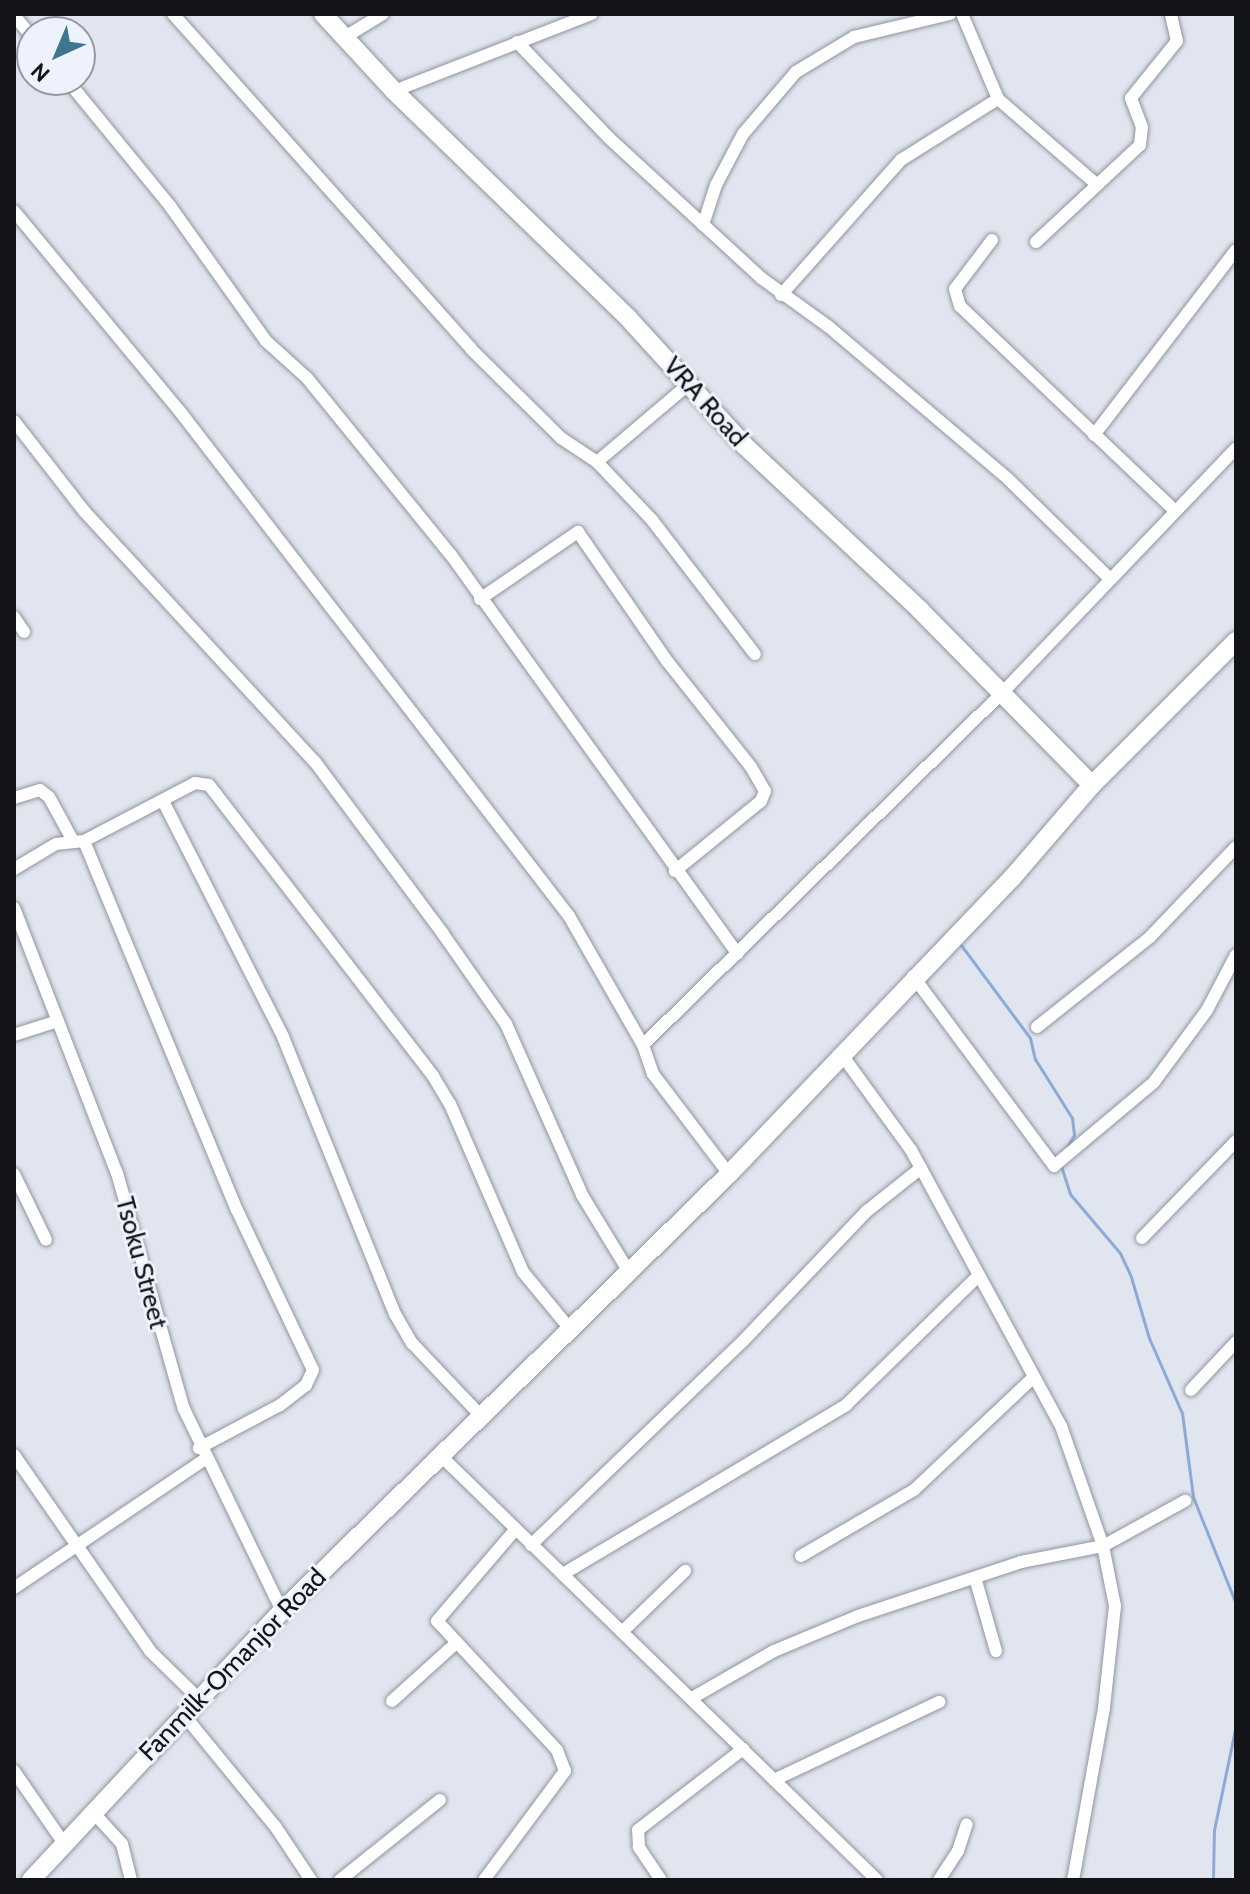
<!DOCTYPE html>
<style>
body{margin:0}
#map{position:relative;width:1250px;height:1894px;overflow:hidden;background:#e0e5ef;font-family:Cabin,sans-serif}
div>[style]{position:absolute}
.stream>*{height:3px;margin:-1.5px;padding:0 1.5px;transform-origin:1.5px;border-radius:1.5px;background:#8daad7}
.roads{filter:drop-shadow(0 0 2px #90949e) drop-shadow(0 0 2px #90949e)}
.street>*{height:12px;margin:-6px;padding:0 6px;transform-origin:6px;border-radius:6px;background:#fff}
.secondary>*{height:18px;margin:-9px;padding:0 9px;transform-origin:9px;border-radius:9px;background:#fff}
span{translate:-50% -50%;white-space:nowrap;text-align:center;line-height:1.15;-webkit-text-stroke:6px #eef2fc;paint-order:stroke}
.street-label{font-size:26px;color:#131417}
.frame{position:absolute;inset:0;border:16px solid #131417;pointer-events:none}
.north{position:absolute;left:16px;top:16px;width:80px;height:80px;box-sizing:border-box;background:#eef2fc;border:2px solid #9699a0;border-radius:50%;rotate:224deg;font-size:22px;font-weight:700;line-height:32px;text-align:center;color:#131417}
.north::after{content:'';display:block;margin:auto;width:28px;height:36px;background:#3d778f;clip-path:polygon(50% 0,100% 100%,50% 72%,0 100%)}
</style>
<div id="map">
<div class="stream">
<div style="left:961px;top:945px;width:116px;rotate:53.4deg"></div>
<div style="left:1030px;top:1038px;width:22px;rotate:77deg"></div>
<div style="left:1035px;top:1059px;width:70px;rotate:57.9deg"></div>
<div style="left:1072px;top:1118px;width:17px;rotate:83deg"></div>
<div style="left:1074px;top:1135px;width:14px;rotate:120deg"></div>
<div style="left:1061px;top:1166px;width:29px;rotate:72deg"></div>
<div style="left:1070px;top:1194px;width:77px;rotate:49.7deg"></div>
<div style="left:1120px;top:1253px;width:26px;rotate:65deg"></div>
<div style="left:1131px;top:1277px;width:64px;rotate:73.6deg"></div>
<div style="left:1149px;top:1338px;width:82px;rotate:66.3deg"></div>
<div style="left:1182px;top:1413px;width:85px;rotate:82.5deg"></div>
<div style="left:1193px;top:1497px;width:115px;rotate:68.1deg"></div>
<div style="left:1213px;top:1880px;width:50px;rotate:-88.9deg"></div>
<div style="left:1214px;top:1830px;width:107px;rotate:-78.2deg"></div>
</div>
<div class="roads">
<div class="street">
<div style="left:173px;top:14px;width:448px;rotate:48.3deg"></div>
<div style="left:471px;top:349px;width:127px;rotate:44.7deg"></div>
<div style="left:561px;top:438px;width:43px;rotate:33.7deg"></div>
<div style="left:597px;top:462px;width:80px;rotate:46.5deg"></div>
<div style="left:652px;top:520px;width:169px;rotate:52.5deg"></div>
<div style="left:962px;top:14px;width:92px;rotate:67deg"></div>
<div style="left:998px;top:99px;width:128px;rotate:40.9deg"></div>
<div style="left:14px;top:15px;width:28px;rotate:51deg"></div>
<div style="left:345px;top:37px;width:44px;rotate:-31.2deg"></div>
<div style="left:517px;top:42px;width:133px;rotate:46.2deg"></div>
<div style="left:609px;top:138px;width:207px;rotate:42.6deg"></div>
<div style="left:761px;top:278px;width:84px;rotate:35.8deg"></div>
<div style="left:829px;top:327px;width:235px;rotate:40.3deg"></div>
<div style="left:1008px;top:479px;width:141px;rotate:44.4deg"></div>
<div style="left:67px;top:80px;width:163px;rotate:50.7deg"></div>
<div style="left:170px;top:206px;width:166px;rotate:54.6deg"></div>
<div style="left:266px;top:341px;width:55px;rotate:42.1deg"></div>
<div style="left:307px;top:378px;width:228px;rotate:50.9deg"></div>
<div style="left:451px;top:555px;width:491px;rotate:54.3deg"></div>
<div style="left:394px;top:91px;width:212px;rotate:-21.3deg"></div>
<div style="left:14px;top:211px;width:257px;rotate:50.4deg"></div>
<div style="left:178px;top:409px;width:640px;rotate:52.36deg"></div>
<div style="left:569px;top:916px;width:149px;rotate:60.2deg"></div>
<div style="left:643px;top:1045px;width:31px;rotate:71deg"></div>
<div style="left:653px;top:1074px;width:126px;rotate:52.8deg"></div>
<div style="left:703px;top:225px;width:42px;rotate:-72deg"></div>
<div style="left:716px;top:185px;width:58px;rotate:-62.1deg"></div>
<div style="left:743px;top:134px;width:82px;rotate:-49.5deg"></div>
<div style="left:796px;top:72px;width:68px;rotate:-31.1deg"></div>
<div style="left:854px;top:37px;width:99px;rotate:-13.5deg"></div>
<div style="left:992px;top:240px;width:61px;rotate:127.1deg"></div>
<div style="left:955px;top:289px;width:18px;rotate:74deg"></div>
<div style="left:960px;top:306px;width:297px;rotate:43.6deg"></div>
<div style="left:1036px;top:242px;width:142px;rotate:-43deg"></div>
<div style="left:1140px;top:145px;width:18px;rotate:-84deg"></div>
<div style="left:1142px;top:127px;width:31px;rotate:-111deg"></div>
<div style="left:1131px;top:98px;width:73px;rotate:-51.1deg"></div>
<div style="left:1177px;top:41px;width:28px;rotate:-103deg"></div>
<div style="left:781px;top:295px;width:181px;rotate:-48.4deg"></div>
<div style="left:901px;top:160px;width:115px;rotate:-32.2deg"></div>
<div style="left:14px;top:421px;width:114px;rotate:52.1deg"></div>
<div style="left:84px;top:511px;width:341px;rotate:47.4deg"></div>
<div style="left:315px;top:762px;width:214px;rotate:53.3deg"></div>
<div style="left:443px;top:934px;width:110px;rotate:55deg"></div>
<div style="left:506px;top:1024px;width:187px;rotate:66deg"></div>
<div style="left:582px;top:1195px;width:90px;rotate:58.6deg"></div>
<div style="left:1094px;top:435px;width:233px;rotate:-52.5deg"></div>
<div style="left:597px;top:462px;width:122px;rotate:-40.3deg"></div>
<div style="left:480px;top:599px;width:119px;rotate:-34.4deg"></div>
<div style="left:578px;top:532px;width:157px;rotate:55.4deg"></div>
<div style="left:667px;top:661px;width:135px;rotate:51.6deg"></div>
<div style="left:751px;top:767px;width:28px;rotate:60deg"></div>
<div style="left:765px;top:791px;width:11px;rotate:112deg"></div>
<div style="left:761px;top:801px;width:111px;rotate:140.9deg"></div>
<div style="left:14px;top:617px;width:18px;rotate:56deg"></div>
<div style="left:14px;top:798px;width:27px;rotate:-17deg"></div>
<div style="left:40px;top:790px;width:11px;rotate:38deg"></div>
<div style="left:49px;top:797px;width:48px;rotate:61.3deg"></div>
<div style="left:163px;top:801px;width:265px;rotate:63deg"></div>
<div style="left:283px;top:1037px;width:299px;rotate:68deg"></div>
<div style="left:395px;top:1314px;width:34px;rotate:60deg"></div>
<div style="left:412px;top:1343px;width:100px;rotate:46.6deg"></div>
<div style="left:84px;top:841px;width:399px;rotate:67.5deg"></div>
<div style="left:237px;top:1210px;width:177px;rotate:64.6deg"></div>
<div style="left:313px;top:1370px;width:17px;rotate:115deg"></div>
<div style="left:306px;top:1385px;width:33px;rotate:142deg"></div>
<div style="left:280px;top:1405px;width:92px;rotate:152deg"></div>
<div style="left:14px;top:869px;width:49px;rotate:-30.8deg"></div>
<div style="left:56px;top:844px;width:28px;rotate:-6deg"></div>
<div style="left:84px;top:841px;width:125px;rotate:-27.6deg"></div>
<div style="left:195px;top:783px;width:14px;rotate:8deg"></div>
<div style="left:209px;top:785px;width:367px;rotate:52.4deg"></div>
<div style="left:433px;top:1076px;width:33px;rotate:59deg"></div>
<div style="left:450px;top:1104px;width:183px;rotate:66.5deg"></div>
<div style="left:523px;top:1272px;width:74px;rotate:50.5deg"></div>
<div style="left:14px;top:908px;width:284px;rotate:68.8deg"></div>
<div style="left:117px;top:1173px;width:245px;rotate:74.2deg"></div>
<div style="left:184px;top:1409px;width:225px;rotate:64.1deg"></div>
<div style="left:913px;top:976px;width:237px;rotate:53.4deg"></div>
<div style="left:1054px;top:1166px;width:131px;rotate:-40deg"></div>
<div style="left:1154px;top:1082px;width:89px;rotate:-53.6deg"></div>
<div style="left:1207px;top:1010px;width:62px;rotate:-62.2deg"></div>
<div style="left:1037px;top:1027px;width:144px;rotate:-38.5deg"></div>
<div style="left:1150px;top:937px;width:124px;rotate:-46.3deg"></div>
<div style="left:14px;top:1035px;width:46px;rotate:-17.7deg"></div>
<div style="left:643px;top:1045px;width:504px;rotate:-44.44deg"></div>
<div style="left:1003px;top:692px;width:337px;rotate:-46.3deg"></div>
<div style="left:842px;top:1055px;width:117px;rotate:54deg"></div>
<div style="left:911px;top:1150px;width:314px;rotate:61.5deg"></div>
<div style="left:1061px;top:1426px;width:127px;rotate:70.7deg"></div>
<div style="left:1103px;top:1546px;width:61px;rotate:78.7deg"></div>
<div style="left:1115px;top:1606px;width:103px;rotate:96.2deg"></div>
<div style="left:1104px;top:1708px;width:175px;rotate:100.2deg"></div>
<div style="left:14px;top:1174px;width:73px;rotate:64.1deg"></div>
<div style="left:1142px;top:1238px;width:135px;rotate:-45.9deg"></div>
<div style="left:1191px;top:1390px;width:66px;rotate:-46.8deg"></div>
<div style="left:14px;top:1455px;width:239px;rotate:55.2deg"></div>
<div style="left:150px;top:1651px;width:69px;rotate:44.4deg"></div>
<div style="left:441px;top:1456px;width:608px;rotate:44.2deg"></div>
<div style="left:531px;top:1545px;width:296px;rotate:-43.9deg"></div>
<div style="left:744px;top:1340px;width:178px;rotate:-46.4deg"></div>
<div style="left:867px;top:1211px;width:69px;rotate:-38.5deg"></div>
<div style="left:801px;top:1556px;width:131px;rotate:-30.3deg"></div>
<div style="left:914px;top:1490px;width:163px;rotate:-43.3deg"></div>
<div style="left:563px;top:1574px;width:330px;rotate:-30.8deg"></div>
<div style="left:846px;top:1405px;width:182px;rotate:-44.3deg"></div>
<div style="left:976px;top:1581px;width:73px;rotate:74.1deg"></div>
<div style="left:14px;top:1588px;width:230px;rotate:-34deg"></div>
<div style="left:622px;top:1632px;width:88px;rotate:-44.1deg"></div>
<div style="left:692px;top:1698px;width:95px;rotate:-29.8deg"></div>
<div style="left:774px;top:1651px;width:91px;rotate:-22.6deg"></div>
<div style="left:858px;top:1616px;width:172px;rotate:-18.3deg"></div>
<div style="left:1021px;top:1562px;width:84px;rotate:-11deg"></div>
<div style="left:1103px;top:1546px;width:94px;rotate:-28.8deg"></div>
<div style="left:392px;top:1701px;width:84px;rotate:-42.1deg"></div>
<div style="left:184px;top:1715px;width:144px;rotate:50.7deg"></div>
<div style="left:275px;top:1826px;width:65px;rotate:56.3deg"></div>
<div style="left:14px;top:1771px;width:86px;rotate:55.4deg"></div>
<div style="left:774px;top:1780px;width:183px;rotate:-25.3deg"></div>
<div style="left:92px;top:1811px;width:45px;rotate:47.7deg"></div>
<div style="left:122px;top:1844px;width:37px;rotate:76deg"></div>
<div style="left:340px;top:1880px;width:128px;rotate:-38.7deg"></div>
<div style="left:484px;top:1880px;width:136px;rotate:-53.4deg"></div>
<div style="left:565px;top:1771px;width:22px;rotate:-111deg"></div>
<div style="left:557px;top:1750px;width:176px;rotate:-132.9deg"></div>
<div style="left:437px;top:1621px;width:120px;rotate:-49.4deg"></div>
<div style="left:661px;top:1880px;width:40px;rotate:-124deg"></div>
<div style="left:639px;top:1847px;width:17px;rotate:-93deg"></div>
<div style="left:638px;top:1830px;width:133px;rotate:-37.6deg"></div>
<div style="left:939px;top:1880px;width:35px;rotate:-57deg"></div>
<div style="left:958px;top:1851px;width:28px;rotate:-72deg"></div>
</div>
<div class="secondary">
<div style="left:323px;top:14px;width:105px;rotate:47.3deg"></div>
<div style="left:394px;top:91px;width:327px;rotate:44.1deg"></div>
<div style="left:629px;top:319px;width:172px;rotate:47.6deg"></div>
<div style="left:745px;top:446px;width:240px;rotate:43.1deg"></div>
<div style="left:920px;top:610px;width:245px;rotate:45.5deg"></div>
<div style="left:31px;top:1880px;width:368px;rotate:-47deg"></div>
<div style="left:282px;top:1611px;width:625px;rotate:-44.35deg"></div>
<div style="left:729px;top:1174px;width:410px;rotate:-46.3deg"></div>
<div style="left:1012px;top:878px;width:123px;rotate:-49.3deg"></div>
<div style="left:1092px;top:785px;width:204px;rotate:-45deg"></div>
</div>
</div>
<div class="street-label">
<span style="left:705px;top:402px;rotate:48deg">VRA Road</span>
<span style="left:141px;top:1263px;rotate:75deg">Tsoku Street</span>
<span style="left:233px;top:1665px;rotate:-46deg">Fanmilk-Omanjor Road</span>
</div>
<div class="frame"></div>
<div class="north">N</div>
</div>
